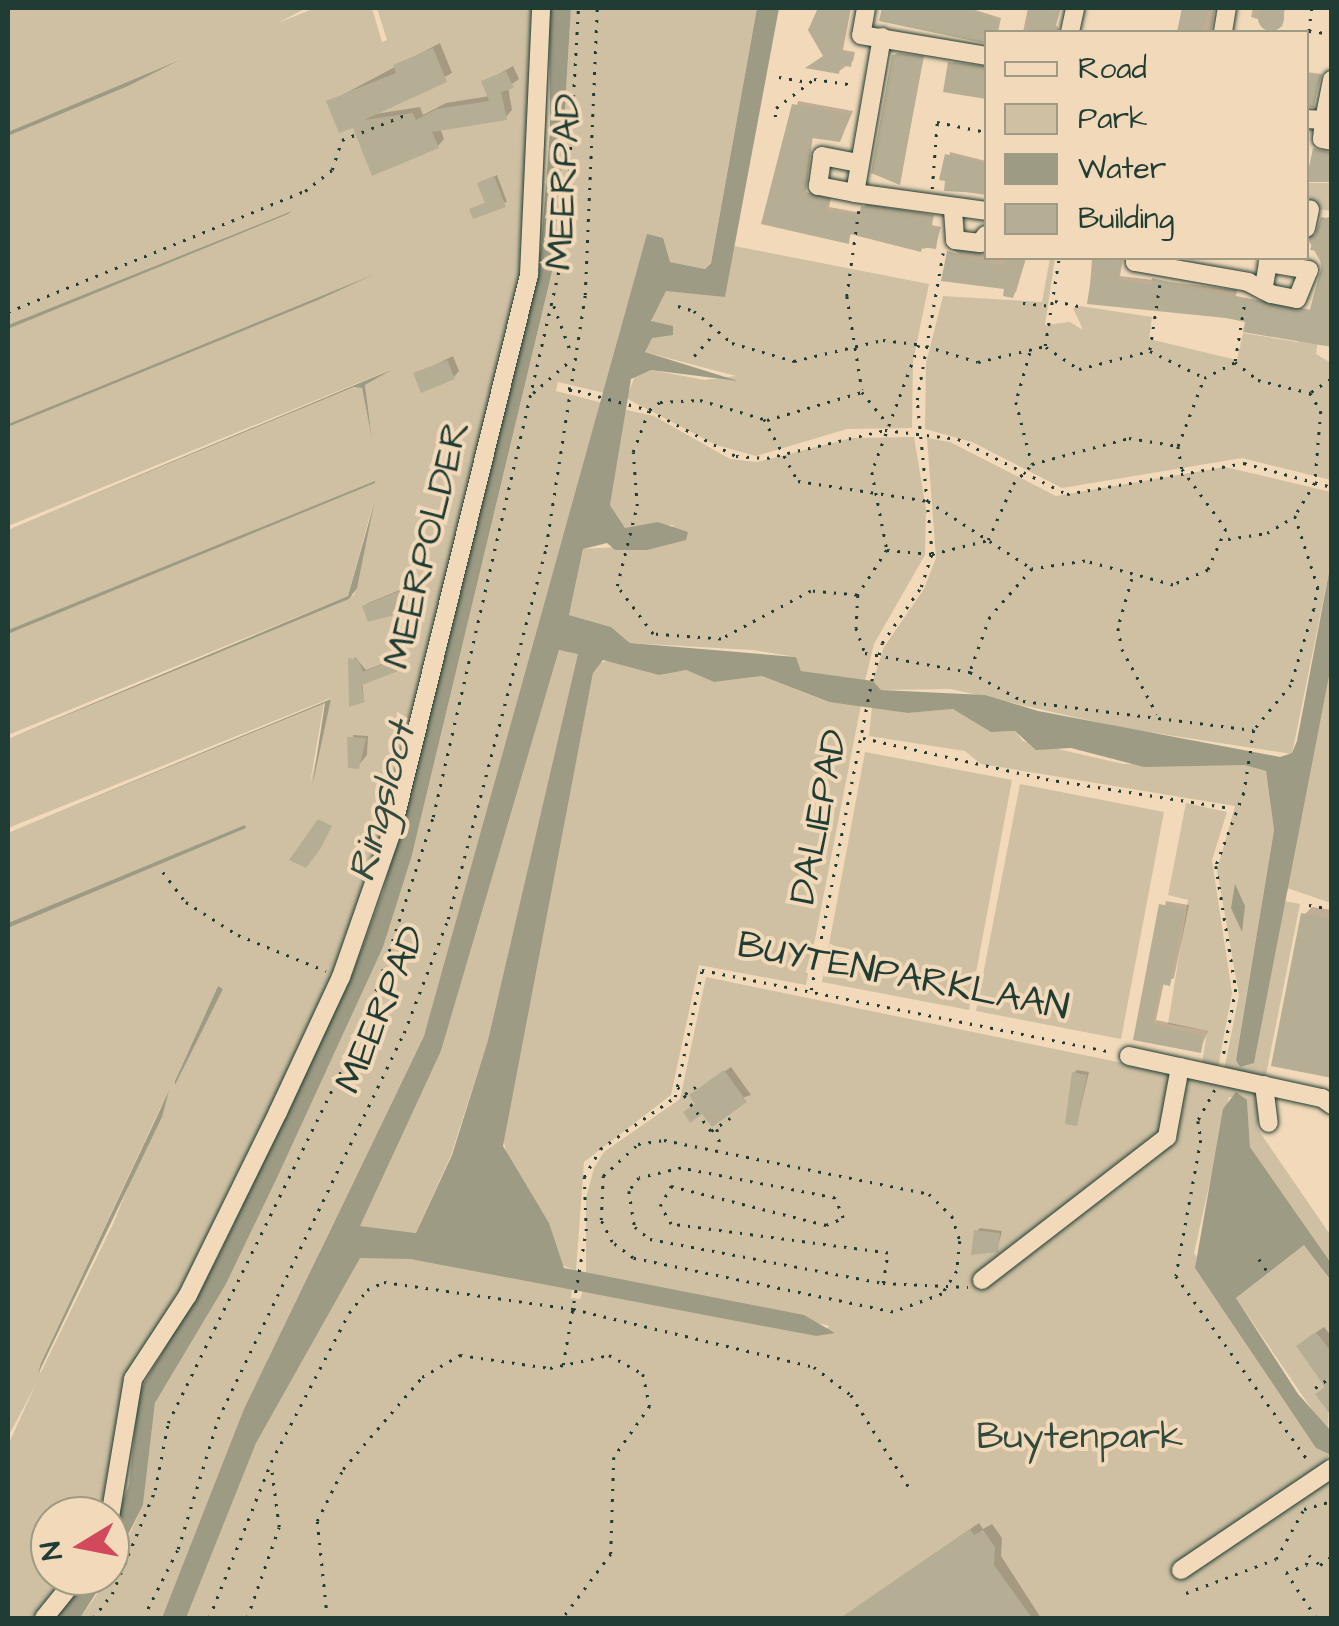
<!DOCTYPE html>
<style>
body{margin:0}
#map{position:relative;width:1339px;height:1626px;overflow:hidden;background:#f1d9b9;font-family:"Architects Daughter",sans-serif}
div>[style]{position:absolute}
.green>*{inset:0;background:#cfc0a3}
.water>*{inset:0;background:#9e9b84}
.shadow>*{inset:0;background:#0003}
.building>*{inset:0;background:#b6ae94}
.round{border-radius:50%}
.path>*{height:2.5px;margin-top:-1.25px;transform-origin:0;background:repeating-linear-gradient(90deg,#1f3d34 0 2.5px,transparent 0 10.5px)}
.roads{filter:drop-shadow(0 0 2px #1f3d34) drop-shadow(0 0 2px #1f3d34)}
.minor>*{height:18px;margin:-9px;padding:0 9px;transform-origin:9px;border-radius:9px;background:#f1d9b9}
span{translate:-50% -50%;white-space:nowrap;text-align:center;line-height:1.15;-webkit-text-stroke:8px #f1d9b9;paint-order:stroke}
.street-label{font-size:38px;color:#1f3d34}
.park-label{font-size:38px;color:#314a3f}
.water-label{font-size:40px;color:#324b40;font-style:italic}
.frame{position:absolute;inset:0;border:10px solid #1f3d34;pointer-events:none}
.legend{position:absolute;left:984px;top:30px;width:325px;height:230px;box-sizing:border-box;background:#f1d9b9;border:2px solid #9d9b84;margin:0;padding:12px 18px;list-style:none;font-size:30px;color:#1f3d34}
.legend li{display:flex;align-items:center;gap:20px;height:50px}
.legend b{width:50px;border:2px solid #9d9b84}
.north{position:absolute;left:30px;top:1496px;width:100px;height:100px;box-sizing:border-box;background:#f1d9b9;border:2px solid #9d9b84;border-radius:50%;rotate:260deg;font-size:28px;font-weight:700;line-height:40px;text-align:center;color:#1f3d34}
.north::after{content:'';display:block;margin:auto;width:35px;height:45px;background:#d1495b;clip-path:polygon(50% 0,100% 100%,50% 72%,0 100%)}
</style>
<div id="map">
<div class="green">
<div style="clip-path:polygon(evenodd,8px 8px,306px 8px,278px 23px,315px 8px,372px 8px,382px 42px,387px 40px,377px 8px,549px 8px,550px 29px,541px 248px,383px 892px,353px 972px,218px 1257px,158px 1357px,125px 1505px,110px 1536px,110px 1516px,50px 1516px,50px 1576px,86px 1576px,54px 1618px,8px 1618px,8px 1445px,36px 1384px,8px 1437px,8px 928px,246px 827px,8px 923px,8px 833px,324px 703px,310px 784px,331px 698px,8px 828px,8px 739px,354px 595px,373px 504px,348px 596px,8px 735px,8px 634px,375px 482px,8px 630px,8px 530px,354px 387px,362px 388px,372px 438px,365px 385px,392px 369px,8px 526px,8px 427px,375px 274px,8px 424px,8px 329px,292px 211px,8px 325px,8px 136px,181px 61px,8px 132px,8px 8px,218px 986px,223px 989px,174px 1083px,218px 986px,8px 8px,163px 1102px,113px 1224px,40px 1374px,41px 1363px,163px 1102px)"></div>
<div style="clip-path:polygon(571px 8px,757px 8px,711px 262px,705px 269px,670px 262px,647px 235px,605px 393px,558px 382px,556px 391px,603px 403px,442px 983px,424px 1036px,319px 1253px,410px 1259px,572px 1288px,571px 1298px,580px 1299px,583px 1290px,816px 1336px,830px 1326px,586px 1273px,586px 1198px,594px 1168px,604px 1152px,680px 1099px,706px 977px,1259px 1091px,1257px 1128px,1331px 1236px,1331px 1263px,1250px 1147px,1247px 1100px,1229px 1097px,1194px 1253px,1331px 1452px,1321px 1466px,1331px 1480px,1331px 1618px,80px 1618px,110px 1576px,143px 1505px,155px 1403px,226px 1284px,275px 1182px,412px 855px,556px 255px)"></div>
<div style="clip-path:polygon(1306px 183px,1331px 183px,1331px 211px,1307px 207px)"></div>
<div style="clip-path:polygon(734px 246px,929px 284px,913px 361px,912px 428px,847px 429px,756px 456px,716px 445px,626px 398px,636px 374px,651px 370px,705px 380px,736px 376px,645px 352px,656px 302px,666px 290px,725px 296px)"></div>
<div style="clip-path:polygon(1050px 258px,1055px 258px,1045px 325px,1070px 322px,1083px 330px,1073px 308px,1080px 306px,1152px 317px,1149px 339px,1237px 360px,1243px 333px,1297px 342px,1319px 335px,1316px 354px,1331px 363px,1331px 480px,1242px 458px,1062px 488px,972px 442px,925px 429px,926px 363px,943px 296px,1042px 302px)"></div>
<div style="clip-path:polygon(622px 409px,654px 416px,730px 459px,757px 462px,852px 438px,914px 437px,926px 509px,925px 555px,874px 644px,865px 681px,801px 671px,796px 657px,753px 650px,630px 643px,611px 627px,569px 615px,583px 549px,634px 546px,675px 525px,625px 528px,610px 505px)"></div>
<div style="clip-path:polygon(927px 438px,950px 442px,1056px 496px,1225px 467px,1331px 492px,1331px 562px,1292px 754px,1123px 728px,951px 689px,881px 690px,873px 681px,884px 647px,924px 589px,936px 558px)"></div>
<div style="clip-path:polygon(559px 650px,579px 653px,488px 1040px,451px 1155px,416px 1233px,359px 1226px,441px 1051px)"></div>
<div style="clip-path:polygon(616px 659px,651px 673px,686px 670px,714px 682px,762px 676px,828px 702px,861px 705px,806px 985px,699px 965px,671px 1095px,584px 1162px,576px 1271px,557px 1263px,549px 1223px,507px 1156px,503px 1138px,593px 673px,598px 663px)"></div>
<div style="clip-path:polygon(1331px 666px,1330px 825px,1331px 903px,1287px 888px)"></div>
<div style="clip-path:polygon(872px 707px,908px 713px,953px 709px,998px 732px,1015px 731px,1023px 741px,1123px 764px,1244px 765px,1266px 771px,1274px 830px,1236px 1059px,1240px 1067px,1254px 1062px,1284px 901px,1300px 904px,1265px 1080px,1224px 1071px,1239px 995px,1217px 870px,1235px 806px,981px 764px,965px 751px,869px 736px)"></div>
<div style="clip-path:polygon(865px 752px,1012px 780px,969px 1010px,822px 982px)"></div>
<div style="clip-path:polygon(1020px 784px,1164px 812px,1121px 1039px,976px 1011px)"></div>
<div style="clip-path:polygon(1186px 803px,1227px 812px,1212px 860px,1232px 993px,1218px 1067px,1202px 1064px,1207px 1031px,1168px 1024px,1188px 900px,1168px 895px)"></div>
<div style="clip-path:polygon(1305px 1244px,1331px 1282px,1328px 1433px,1236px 1298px)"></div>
</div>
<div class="water">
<div style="clip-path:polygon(549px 8px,571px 8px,556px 255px,412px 855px,383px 947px,275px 1182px,226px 1284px,155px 1403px,143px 1505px,110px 1570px,110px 1536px,129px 1485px,139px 1392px,218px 1257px,353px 972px,383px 892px,541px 248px,550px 131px)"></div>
<div style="clip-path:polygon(evenodd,757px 8px,779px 8px,725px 297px,666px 291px,651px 321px,673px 326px,673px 335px,652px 338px,645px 352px,738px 381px,651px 370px,631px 379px,610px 505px,625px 528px,658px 522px,688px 532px,686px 540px,647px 550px,615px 550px,607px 543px,583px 549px,569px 615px,611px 627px,630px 643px,796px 657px,801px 671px,873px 681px,881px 690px,985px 695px,1038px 711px,1280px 757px,1292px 753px,1297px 741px,1331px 562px,1331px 666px,1254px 1063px,1240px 1067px,1236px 1060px,1274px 830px,1266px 771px,1244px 765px,1144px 767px,1071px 748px,1036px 750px,1015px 731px,991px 732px,953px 709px,908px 713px,829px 702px,762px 676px,714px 682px,686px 670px,659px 675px,603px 660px,593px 673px,503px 1146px,549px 1223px,564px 1268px,804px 1315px,835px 1333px,816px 1336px,410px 1259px,360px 1258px,256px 1443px,186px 1618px,162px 1618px,244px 1409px,424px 1036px,647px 234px,663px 238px,670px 262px,705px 269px,711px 263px,757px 8px,559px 650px,578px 654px,488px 1040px,452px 1155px,416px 1233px,360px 1226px,441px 1051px,559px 650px)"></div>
<div style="clip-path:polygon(180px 60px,128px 86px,8px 136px,8px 132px)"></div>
<div style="clip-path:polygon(292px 211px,288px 214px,8px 329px,8px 325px)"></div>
<div style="clip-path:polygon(375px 274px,318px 300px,8px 427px,8px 424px)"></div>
<div style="clip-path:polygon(393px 369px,365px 385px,372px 439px,362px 388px,354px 387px,8px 530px)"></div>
<div style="clip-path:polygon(375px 481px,375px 483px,8px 634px,8px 630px)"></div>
<div style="clip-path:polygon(374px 504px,357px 588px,349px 599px,8px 739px,348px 596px)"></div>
<div style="clip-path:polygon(331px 699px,312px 787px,325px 703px,8px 833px)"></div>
<div style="clip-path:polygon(245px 825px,246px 828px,8px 928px,8px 923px)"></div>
<div style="clip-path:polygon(1235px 884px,1245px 906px,1242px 932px,1231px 908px)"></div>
<div style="clip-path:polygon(218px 986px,223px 989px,175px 1085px,175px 1081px)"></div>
<div style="clip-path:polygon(169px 1091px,162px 1117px,38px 1374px,41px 1363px)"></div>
<div style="clip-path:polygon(1236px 1092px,1247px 1100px,1250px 1147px,1331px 1263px,1332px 1282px,1304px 1245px,1236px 1298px,1298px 1394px,1331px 1431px,1329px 1454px,1316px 1448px,1195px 1268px,1223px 1109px)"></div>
<div style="clip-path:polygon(86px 1576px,107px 1576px,80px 1618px,54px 1618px)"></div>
</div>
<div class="shadow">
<div style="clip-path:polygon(822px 8px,851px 8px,843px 50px,855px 52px,853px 61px,838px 72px,811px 29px)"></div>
<div style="clip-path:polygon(884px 8px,969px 8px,1001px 18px,998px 32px,986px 32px,986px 43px,882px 19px)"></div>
<div style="clip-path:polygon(1028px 8px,1061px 8px,1056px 25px,1061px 32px,1023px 32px)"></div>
<div style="clip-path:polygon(1182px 8px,1215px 8px,1211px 32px,1179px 32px)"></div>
<div style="clip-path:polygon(1253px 8px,1285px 8px,1282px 27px,1251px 17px)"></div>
<div style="clip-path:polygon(440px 43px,452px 73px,375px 114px,420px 107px,423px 115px,446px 103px,490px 96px,484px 82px,513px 66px,519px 79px,508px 87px,512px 110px,506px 117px,440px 128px,444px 139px,438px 146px,354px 124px,329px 102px)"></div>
<div style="clip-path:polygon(897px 53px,924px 56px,900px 182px,894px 56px)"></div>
<div style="clip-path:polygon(953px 62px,986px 66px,986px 98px,946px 90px)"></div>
<div style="clip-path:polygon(1306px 72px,1322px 74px,1313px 104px,1306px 103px)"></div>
<div style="clip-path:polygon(798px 101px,853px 111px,842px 136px,813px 135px,806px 192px,831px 198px,829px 207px,862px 213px,866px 204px,934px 215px,932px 225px,941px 227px,935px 247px,920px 249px,852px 232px,848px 241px,764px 222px)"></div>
<div style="clip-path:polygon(950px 152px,986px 161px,986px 195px,946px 189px)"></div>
<div style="clip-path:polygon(497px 175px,507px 202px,471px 209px,487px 202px,480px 183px)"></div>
<div style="clip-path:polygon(1332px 216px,1332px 345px,1248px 320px,1089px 302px,1092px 258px,1123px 258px,1120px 276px,1237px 290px,1236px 296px,1312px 310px,1324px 268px,1306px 236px,1319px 234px,1323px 219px)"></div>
<div style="clip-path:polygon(952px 249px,1026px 258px,1016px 292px,1012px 295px)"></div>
<div style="clip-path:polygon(453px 356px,459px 371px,454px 377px,416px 374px)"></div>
<div style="clip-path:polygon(405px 588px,409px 608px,365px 606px,368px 603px)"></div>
<div style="clip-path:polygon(354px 656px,366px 670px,398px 658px,400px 666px,362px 682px,364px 700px)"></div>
<div style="clip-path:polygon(353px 735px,368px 736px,367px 755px,358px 766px)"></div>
<div style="clip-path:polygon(1166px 901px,1189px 905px,1174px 978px,1164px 982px,1156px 1020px,1208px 1031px,1200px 1050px,1136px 1038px)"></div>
<div style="clip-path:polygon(1312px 907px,1332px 910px,1332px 1076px,1304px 915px)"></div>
<div style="clip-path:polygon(731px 1067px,751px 1095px,703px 1111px,698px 1090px)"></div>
<div style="clip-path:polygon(1077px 1070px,1089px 1072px,1077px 1123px,1074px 1073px)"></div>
<div style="clip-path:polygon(980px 1228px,1002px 1231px,997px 1250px,977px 1231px)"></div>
<div style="clip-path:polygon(1324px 1327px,1332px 1337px,1332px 1407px,1306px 1339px)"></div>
<div style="clip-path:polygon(979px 1523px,983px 1529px,992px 1524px,1002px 1538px,1001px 1556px,1041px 1618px,841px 1618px)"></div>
</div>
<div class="building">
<div class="round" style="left:1258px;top:5px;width:26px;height:26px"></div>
<div style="clip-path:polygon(818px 8px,850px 8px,841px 52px,853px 54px,851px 67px,840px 65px,839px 74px,805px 68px,823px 56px,808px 30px)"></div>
<div style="clip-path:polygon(882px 8px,963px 8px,999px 20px,997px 32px,986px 32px,983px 43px,879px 21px)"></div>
<div style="clip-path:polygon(1030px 8px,1058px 12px,1053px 32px,1026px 32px)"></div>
<div style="clip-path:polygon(1182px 8px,1210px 8px,1201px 32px,1177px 32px)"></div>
<div style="clip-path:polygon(433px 48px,447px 82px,364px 120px,413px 113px,416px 120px,437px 109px,489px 101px,481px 81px,506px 71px,514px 88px,501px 92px,507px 120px,432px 132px,439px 148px,372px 176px,353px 128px,339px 133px,326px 101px,396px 73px,393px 65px)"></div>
<div style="clip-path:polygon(899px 54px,923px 58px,900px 185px,871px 173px,892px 55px)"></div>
<div style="clip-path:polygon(948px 62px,986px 68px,986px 99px,943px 92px)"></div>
<div style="clip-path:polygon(1306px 74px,1320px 77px,1314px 107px,1306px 107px)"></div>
<div style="clip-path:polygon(792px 104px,851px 114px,840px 142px,812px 138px,804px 194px,829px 201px,827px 210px,840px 212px,859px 215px,861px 206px,932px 218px,930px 228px,939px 229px,936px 249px,922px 247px,921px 252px,850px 234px,849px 244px,761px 224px)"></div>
<div style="clip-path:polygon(1313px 148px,1332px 153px,1332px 182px,1306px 182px)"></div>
<div style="clip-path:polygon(945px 154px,986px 163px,985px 193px,944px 191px,945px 181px,939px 180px)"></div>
<div style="clip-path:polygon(494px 176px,506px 207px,473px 219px,469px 209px,485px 203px,477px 183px)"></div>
<div style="clip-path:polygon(1321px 217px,1332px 219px,1332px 347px,1243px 332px,1245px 322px,1226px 318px,1087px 304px,1094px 258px,1110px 258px,1121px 264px,1118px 279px,1151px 285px,1152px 278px,1309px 313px,1321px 269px,1320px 251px,1310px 250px)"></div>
<div style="clip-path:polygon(947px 251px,1003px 266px,1005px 258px,1026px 258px,1013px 298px,1003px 296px,1004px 289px,941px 281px)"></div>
<div style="clip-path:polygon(447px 360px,455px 379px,421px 393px,413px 373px)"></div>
<div style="clip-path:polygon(402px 590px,410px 611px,368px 622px,362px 606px)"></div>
<div style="clip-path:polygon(348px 658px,358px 660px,363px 672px,394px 660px,398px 671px,360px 686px,365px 702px,349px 707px)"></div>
<div style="clip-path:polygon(347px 737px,366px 738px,359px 769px,348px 768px)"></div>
<div style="clip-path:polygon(318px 819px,332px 826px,321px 848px,306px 868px,289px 860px)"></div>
<div style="clip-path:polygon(1159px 904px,1185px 909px,1170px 986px,1161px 984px,1153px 1024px,1204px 1036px,1201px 1053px,1133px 1040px)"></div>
<div style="clip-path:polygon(1301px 913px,1332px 919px,1332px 1078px,1271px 1066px)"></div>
<div style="clip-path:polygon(724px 1070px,747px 1102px,712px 1127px,702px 1114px,690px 1123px,683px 1112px,695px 1104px,689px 1095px)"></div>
<div style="clip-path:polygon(1072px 1072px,1087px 1075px,1077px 1126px,1065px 1124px)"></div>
<div style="clip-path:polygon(974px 1230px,1000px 1233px,998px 1252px,971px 1255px)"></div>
<div style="clip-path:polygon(1316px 1332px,1332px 1353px,1332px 1417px,1315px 1394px,1325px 1387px,1296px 1346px)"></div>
<div style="clip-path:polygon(970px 1529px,974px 1535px,983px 1530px,995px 1547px,994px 1565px,1032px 1618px,840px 1618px)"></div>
</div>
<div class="path">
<div style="left:1312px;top:8px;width:23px;rotate:97deg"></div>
<div style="left:1309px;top:31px;width:23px;rotate:7deg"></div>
<div style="left:779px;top:77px;width:29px;rotate:10deg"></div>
<div style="left:775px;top:117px;width:9px;rotate:-84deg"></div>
<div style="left:776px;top:108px;width:48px;rotate:-37.3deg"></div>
<div style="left:814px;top:79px;width:41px;rotate:8.3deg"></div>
<div style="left:932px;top:189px;width:67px;rotate:-85.7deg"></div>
<div style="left:937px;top:122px;width:50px;rotate:11.5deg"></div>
<div style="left:859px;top:211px;width:86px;rotate:98deg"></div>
<div style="left:847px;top:296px;width:95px;rotate:80.9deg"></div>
<div style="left:1160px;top:285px;width:67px;rotate:98.6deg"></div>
<div style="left:1150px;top:351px;width:59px;rotate:26.1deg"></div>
<div style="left:1055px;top:301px;width:24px;rotate:12deg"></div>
<div style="left:1023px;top:303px;width:29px;rotate:6deg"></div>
<div style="left:554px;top:306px;width:52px;rotate:69.8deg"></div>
<div style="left:678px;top:306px;width:17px;rotate:17deg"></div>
<div style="left:694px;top:311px;width:50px;rotate:40.1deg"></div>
<div style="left:732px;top:343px;width:65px;rotate:16.2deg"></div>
<div style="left:794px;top:361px;width:91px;rotate:-13.3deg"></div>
<div style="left:883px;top:340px;width:35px;rotate:7deg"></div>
<div style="left:8px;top:312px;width:321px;rotate:-22.2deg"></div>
<div style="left:305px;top:191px;width:34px;rotate:-38deg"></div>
<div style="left:332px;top:170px;width:32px;rotate:-72deg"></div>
<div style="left:342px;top:140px;width:71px;rotate:-21.5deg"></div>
<div style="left:919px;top:345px;width:135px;rotate:110.3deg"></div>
<div style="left:872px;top:472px;width:79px;rotate:79.1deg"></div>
<div style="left:887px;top:550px;width:54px;rotate:122.8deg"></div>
<div style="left:858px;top:595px;width:33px;rotate:93deg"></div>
<div style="left:856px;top:628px;width:27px;rotate:70deg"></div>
<div style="left:865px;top:653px;width:107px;rotate:10.3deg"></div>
<div style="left:970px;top:672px;width:60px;rotate:28.7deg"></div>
<div style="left:1023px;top:701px;width:232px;rotate:7.2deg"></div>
<div style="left:926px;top:346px;width:54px;rotate:17.1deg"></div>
<div style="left:978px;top:362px;width:69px;rotate:-13.4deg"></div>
<div style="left:1045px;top:346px;width:89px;rotate:-81deg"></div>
<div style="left:1046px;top:347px;width:40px;rotate:34deg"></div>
<div style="left:1079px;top:369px;width:72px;rotate:-14.4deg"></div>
<div style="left:1030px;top:353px;width:51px;rotate:105.9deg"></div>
<div style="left:1016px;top:402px;width:64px;rotate:75.5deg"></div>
<div style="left:1331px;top:354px;width:1px;rotate:45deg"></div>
<div style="left:694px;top:356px;width:28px;rotate:-48deg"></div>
<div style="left:1235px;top:361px;width:62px;rotate:-80.7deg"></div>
<div style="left:568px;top:388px;width:84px;rotate:15.2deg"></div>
<div style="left:649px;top:410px;width:98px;rotate:27.9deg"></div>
<div style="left:736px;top:456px;width:31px;rotate:4deg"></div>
<div style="left:767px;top:458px;width:121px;rotate:-13.3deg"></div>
<div style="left:885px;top:430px;width:74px;rotate:7deg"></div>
<div style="left:958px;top:439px;width:122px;rotate:26.8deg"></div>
<div style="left:1067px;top:494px;width:180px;rotate:-9.9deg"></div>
<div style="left:1244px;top:463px;width:91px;rotate:15.3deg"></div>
<div style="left:1311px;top:392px;width:25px;rotate:-34deg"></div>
<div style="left:533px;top:393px;width:52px;rotate:-41.1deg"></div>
<div style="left:764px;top:419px;width:71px;rotate:61.3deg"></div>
<div style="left:798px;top:481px;width:132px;rotate:8.7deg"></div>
<div style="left:928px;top:501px;width:123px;rotate:33deg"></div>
<div style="left:1178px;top:446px;width:73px;rotate:-69.1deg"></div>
<div style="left:1204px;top:378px;width:35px;rotate:-27deg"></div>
<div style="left:1235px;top:362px;width:29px;rotate:38deg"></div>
<div style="left:1258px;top:380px;width:54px;rotate:14deg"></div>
<div style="left:1310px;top:393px;width:21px;rotate:59deg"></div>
<div style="left:1321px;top:411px;width:72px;rotate:94.8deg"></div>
<div style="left:1315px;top:483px;width:39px;rotate:121deg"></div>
<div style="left:1295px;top:516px;width:75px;rotate:72.1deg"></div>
<div style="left:1318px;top:587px;width:22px;rotate:100deg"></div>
<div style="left:1314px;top:609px;width:79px;rotate:106.8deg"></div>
<div style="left:1291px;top:685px;width:58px;rotate:129.4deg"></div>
<div style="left:1254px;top:730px;width:64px;rotate:99deg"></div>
<div style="left:1244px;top:793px;width:78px;rotate:111deg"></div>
<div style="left:1216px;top:866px;width:125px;rotate:80.8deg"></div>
<div style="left:1236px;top:989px;width:70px;rotate:100.7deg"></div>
<div style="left:1228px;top:539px;width:39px;rotate:-9deg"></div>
<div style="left:1267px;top:533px;width:33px;rotate:-31deg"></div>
<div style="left:887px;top:550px;width:45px;rotate:5.1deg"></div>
<div style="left:932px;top:554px;width:58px;rotate:-14deg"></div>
<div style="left:988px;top:540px;width:61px;rotate:-65.9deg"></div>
<div style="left:1013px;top:484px;width:28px;rotate:-46deg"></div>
<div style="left:1032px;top:464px;width:100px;rotate:-15deg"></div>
<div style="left:1129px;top:438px;width:50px;rotate:9.3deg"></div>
<div style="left:1178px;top:446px;width:23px;rotate:80deg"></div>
<div style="left:1182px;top:469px;width:74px;rotate:53.7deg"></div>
<div style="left:1226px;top:529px;width:45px;rotate:113.7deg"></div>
<div style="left:1208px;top:570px;width:38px;rotate:157deg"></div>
<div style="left:1173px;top:585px;width:91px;rotate:-164.7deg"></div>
<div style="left:1085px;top:561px;width:54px;rotate:171.4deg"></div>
<div style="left:1032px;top:569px;width:64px;rotate:131.2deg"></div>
<div style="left:990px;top:617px;width:59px;rotate:110deg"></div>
<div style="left:1132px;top:579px;width:51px;rotate:105.9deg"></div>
<div style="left:1118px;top:628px;width:21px;rotate:79deg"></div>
<div style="left:1122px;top:649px;width:74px;rotate:61.7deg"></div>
<div style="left:857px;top:595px;width:46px;rotate:-175deg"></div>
<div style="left:811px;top:591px;width:102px;rotate:151.9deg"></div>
<div style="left:721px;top:639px;width:68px;rotate:-175.8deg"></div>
<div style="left:653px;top:634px;width:60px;rotate:-126.9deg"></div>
<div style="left:617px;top:586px;width:82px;rotate:-76deg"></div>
<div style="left:637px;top:506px;width:54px;rotate:-94.2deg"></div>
<div style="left:633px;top:452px;width:45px;rotate:-69.1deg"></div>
<div style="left:649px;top:410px;width:14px;rotate:-36deg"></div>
<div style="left:660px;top:402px;width:40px;rotate:-2.9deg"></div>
<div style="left:700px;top:400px;width:70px;rotate:16.6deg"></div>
<div style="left:767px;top:420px;width:99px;rotate:-16.4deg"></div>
<div style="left:862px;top:392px;width:38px;rotate:51deg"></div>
<div style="left:863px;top:738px;width:188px;rotate:12.6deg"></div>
<div style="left:1046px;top:779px;width:187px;rotate:8.9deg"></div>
<div style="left:163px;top:872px;width:38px;rotate:53deg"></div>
<div style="left:186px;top:902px;width:62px;rotate:32.4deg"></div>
<div style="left:238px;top:935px;width:95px;rotate:22.2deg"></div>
<div style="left:1309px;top:905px;width:23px;rotate:10deg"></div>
<div style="left:811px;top:990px;width:321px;rotate:-78.9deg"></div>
<div style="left:873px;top:675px;width:33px;rotate:-74deg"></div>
<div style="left:882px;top:643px;width:68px;rotate:-55.1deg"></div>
<div style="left:921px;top:587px;width:35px;rotate:-72deg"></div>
<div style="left:932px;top:554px;width:155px;rotate:-95.6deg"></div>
<div style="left:917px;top:400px;width:149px;rotate:-80deg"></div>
<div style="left:678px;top:1087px;width:55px;rotate:53.1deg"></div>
<div style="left:711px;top:1131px;width:23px;rotate:-34deg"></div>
<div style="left:1215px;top:1090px;width:35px;rotate:119deg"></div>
<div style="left:1198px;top:1121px;width:19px;rotate:81deg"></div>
<div style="left:1201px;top:1140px;width:138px;rotate:100.4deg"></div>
<div style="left:1176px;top:1276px;width:229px;rotate:54.4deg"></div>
<div style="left:685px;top:1094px;width:14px;rotate:-34deg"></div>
<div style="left:717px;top:1129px;width:21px;rotate:79deg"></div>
<div style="left:664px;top:1140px;width:270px;rotate:11.5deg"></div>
<div style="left:929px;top:1194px;width:32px;rotate:44deg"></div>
<div style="left:952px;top:1216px;width:26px;rotate:72deg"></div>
<div style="left:960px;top:1241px;width:30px;rotate:96deg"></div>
<div style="left:957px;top:1271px;width:27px;rotate:123deg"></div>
<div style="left:942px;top:1294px;width:52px;rotate:159.8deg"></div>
<div style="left:893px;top:1312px;width:266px;rotate:-168.3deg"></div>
<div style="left:633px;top:1258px;width:26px;rotate:-143deg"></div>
<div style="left:612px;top:1242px;width:25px;rotate:-117deg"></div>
<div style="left:601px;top:1220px;width:44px;rotate:-87.4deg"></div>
<div style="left:603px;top:1176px;width:47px;rotate:-42.4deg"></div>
<div style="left:638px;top:1144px;width:26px;rotate:-9deg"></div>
<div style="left:1259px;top:1259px;width:14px;rotate:56deg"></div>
<div style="left:883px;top:1283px;width:30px;rotate:-81deg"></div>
<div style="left:888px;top:1253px;width:219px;rotate:-172.4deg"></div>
<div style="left:671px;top:1224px;width:21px;rotate:-121deg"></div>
<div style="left:660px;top:1206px;width:23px;rotate:-61deg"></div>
<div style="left:671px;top:1186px;width:160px;rotate:14.1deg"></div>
<div style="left:826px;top:1225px;width:18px;rotate:-22deg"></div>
<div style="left:843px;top:1218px;width:22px;rotate:-112deg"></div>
<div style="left:835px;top:1198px;width:157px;rotate:-169deg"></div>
<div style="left:681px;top:1168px;width:43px;rotate:166.6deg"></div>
<div style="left:639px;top:1178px;width:16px;rotate:128deg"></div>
<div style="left:629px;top:1191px;width:36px;rotate:81deg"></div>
<div style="left:635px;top:1227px;width:19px;rotate:39deg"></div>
<div style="left:650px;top:1239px;width:237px;rotate:10.7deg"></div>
<div style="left:883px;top:1283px;width:85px;rotate:2.7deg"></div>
<div style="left:563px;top:1365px;width:136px;rotate:-80.3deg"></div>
<div style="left:586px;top:1231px;width:54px;rotate:-92.1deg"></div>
<div style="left:584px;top:1177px;width:32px;rotate:-60deg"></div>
<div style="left:600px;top:1149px;width:91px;rotate:-34.7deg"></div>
<div style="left:675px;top:1097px;width:130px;rotate:-78deg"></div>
<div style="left:702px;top:970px;width:419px;rotate:11.3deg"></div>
<div style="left:1315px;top:1388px;width:21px;rotate:-35deg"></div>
<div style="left:1186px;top:1593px;width:96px;rotate:-20.7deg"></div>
<div style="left:1276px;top:1559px;width:57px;rotate:-60.8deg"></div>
<div style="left:1304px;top:1509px;width:29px;rotate:-16deg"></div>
<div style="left:93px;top:1618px;width:31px;rotate:-52deg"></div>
<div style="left:112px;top:1594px;width:113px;rotate:-67.5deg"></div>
<div style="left:155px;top:1490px;width:68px;rotate:-79deg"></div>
<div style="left:168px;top:1423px;width:448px;rotate:-63.8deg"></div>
<div style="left:366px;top:1021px;width:215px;rotate:-71.8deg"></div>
<div style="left:433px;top:817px;width:588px;rotate:-77.03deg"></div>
<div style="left:565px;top:244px;width:236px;rotate:-86.8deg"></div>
<div style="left:143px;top:1618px;width:77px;rotate:-63.1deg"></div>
<div style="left:178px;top:1549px;width:136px;rotate:-72.9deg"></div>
<div style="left:218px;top:1419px;width:428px;rotate:-64.3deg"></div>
<div style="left:404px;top:1033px;width:122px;rotate:-68.9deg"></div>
<div style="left:448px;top:919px;width:385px;rotate:-75.2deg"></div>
<div style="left:546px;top:547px;width:255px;rotate:-81.2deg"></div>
<div style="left:585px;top:295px;width:287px;rotate:-87.6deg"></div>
<div style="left:209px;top:1618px;width:168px;rotate:-68.3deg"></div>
<div style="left:271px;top:1462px;width:168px;rotate:-62.4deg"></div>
<div style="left:349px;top:1313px;width:29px;rotate:-52deg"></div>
<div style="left:367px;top:1290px;width:19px;rotate:-25deg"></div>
<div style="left:384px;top:1282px;width:191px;rotate:8.1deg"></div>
<div style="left:573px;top:1309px;width:248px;rotate:13.5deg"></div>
<div style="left:814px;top:1367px;width:46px;rotate:37.1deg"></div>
<div style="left:851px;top:1395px;width:109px;rotate:57.8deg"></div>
<div style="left:247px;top:1618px;width:96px;rotate:-70.6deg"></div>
<div style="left:279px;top:1527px;width:62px;rotate:-97.5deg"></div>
<div style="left:327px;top:1618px;width:98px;rotate:-95.9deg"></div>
<div style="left:317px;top:1521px;width:58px;rotate:-63.4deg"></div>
<div style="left:343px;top:1469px;width:121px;rotate:-49.3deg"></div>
<div style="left:422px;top:1377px;width:44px;rotate:-30.1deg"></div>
<div style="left:460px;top:1355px;width:91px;rotate:8.2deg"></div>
<div style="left:550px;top:1368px;width:60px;rotate:-12.4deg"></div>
<div style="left:609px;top:1355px;width:39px;rotate:29deg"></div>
<div style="left:643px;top:1374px;width:33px;rotate:78deg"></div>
<div style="left:650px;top:1406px;width:62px;rotate:125.2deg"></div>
<div style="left:614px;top:1457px;width:97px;rotate:91.8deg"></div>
<div style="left:611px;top:1554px;width:80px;rotate:126.9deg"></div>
<div style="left:1316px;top:1618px;width:54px;rotate:-123.7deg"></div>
<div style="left:1286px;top:1573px;width:22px;rotate:-22deg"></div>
<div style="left:1306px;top:1565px;width:10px;rotate:-73deg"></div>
<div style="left:1309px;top:1555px;width:15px;rotate:42deg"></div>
<div style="left:1320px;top:1565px;width:15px;rotate:-37deg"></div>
</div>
<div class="roads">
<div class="minor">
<div style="left:866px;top:8px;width:27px;rotate:100deg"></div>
<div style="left:861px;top:35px;width:127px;rotate:9.5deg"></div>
<div style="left:1070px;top:32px;width:25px;rotate:-78deg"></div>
<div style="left:1223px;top:32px;width:24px;rotate:-81deg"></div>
<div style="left:882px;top:37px;width:158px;rotate:99.8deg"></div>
<div style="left:855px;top:193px;width:132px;rotate:7.8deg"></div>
<div style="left:1306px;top:119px;width:18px;rotate:3deg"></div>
<div style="left:1324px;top:120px;width:19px;rotate:96deg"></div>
<div style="left:1322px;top:139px;width:10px;rotate:11deg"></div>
<div style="left:1324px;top:120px;width:41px;rotate:-78.7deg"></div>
<div style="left:855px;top:193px;width:38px;rotate:-169deg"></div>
<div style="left:818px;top:186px;width:30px;rotate:-82deg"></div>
<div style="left:822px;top:156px;width:38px;rotate:11deg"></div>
<div style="left:953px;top:210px;width:30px;rotate:86deg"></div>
<div style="left:955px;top:240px;width:25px;rotate:7deg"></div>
<div style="left:980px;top:243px;width:10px;rotate:-53deg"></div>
<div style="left:1306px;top:228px;width:19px;rotate:-78deg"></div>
<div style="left:1135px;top:258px;width:4px;rotate:90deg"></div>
<div style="left:1135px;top:262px;width:115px;rotate:10deg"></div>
<div style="left:1248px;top:282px;width:17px;rotate:28deg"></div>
<div style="left:1263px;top:290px;width:9px;rotate:27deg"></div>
<div style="left:1271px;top:294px;width:26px;rotate:11deg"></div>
<div style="left:1297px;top:299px;width:31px;rotate:-68deg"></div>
<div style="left:1309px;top:270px;width:42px;rotate:-170.3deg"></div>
<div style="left:1268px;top:263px;width:27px;rotate:100deg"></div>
<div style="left:1129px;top:1056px;width:198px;rotate:12.3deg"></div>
<div style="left:1322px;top:1098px;width:12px;rotate:35deg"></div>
<div style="left:1264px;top:1085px;width:38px;rotate:83deg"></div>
<div style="left:982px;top:1280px;width:234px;rotate:-37.7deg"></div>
<div style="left:1167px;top:1137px;width:71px;rotate:-79.5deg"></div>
<div style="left:110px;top:1517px;width:140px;rotate:-80.5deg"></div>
<div style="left:133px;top:1379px;width:100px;rotate:-56.8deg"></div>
<div style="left:188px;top:1295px;width:204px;rotate:-63.8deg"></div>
<div style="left:278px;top:1112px;width:149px;rotate:-65deg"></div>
<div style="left:341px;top:977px;width:155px;rotate:-70.7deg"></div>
<div style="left:392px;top:831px;width:573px;rotate:-76.16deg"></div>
<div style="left:529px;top:275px;width:267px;rotate:-87.4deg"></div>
<div style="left:1181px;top:1570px;width:182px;rotate:-34deg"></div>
<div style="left:44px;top:1618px;width:54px;rotate:-51deg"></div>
</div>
</div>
<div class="street-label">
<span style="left:565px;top:182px;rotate:-87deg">MEERPAD</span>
<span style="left:428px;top:545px;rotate:-76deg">MEERPOLDER</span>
<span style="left:820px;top:817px;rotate:-79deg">DALIEPAD</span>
<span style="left:903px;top:977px;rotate:11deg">BUYTENPARKLAAN</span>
<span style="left:382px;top:1010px;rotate:-67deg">MEERPAD</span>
</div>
<div class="park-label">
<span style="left:1080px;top:1438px">Buytenpark</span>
</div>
<div class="water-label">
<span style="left:383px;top:802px;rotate:-75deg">Ringsloot</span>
</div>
<div class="frame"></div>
<ul class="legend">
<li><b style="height:12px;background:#f1d9b9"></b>Road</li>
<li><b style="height:28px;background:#cfc0a3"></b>Park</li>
<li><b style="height:28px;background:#9e9b84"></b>Water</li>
<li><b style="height:28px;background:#b6ae94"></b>Building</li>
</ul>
<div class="north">N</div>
</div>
